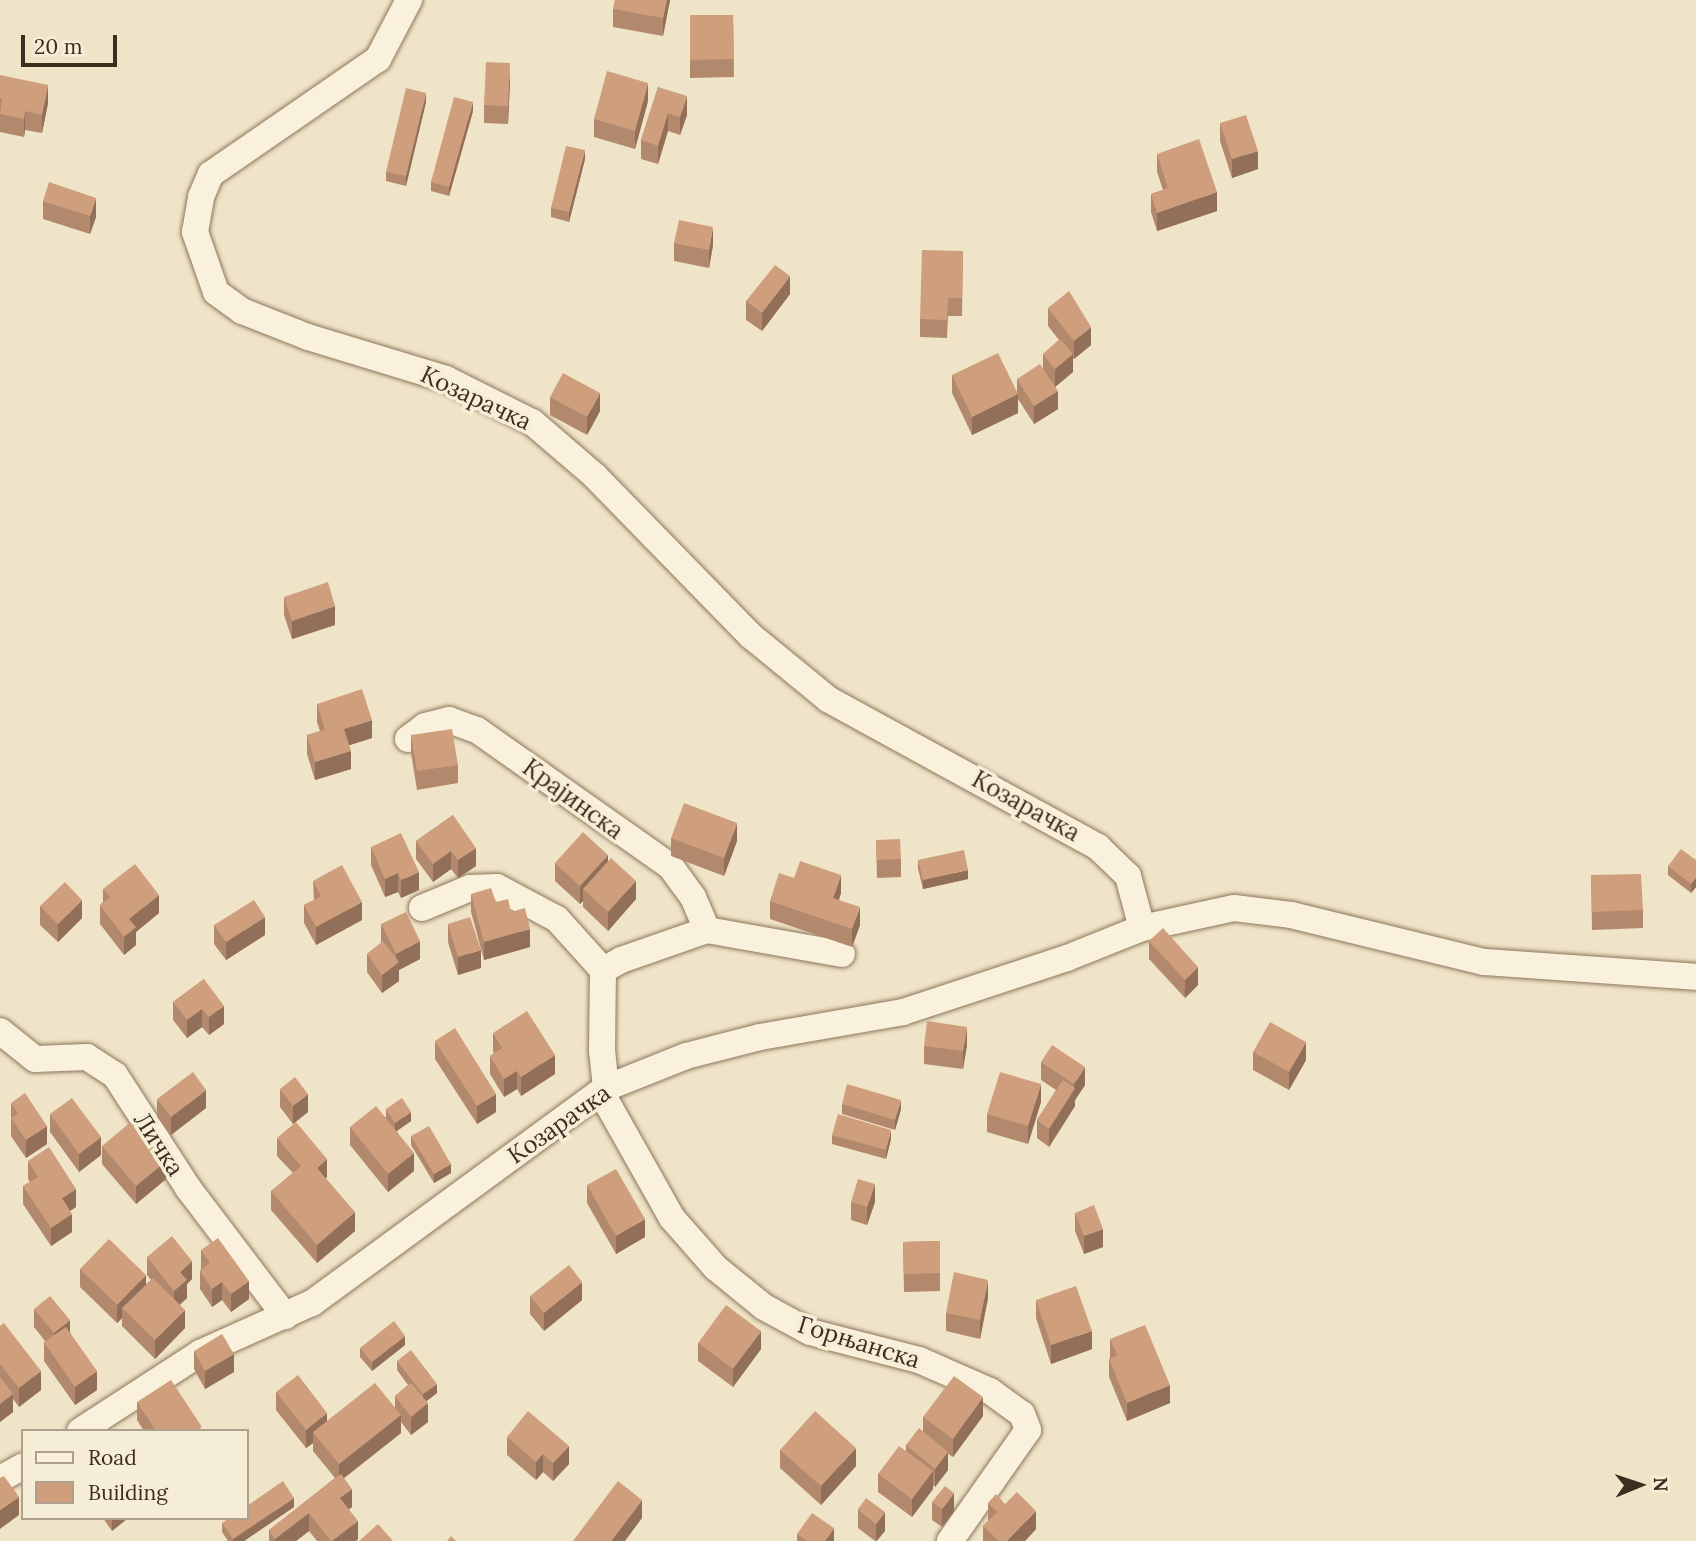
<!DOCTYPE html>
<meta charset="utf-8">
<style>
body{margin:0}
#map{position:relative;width:1696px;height:1541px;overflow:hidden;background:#f0e4c8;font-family:Lora,serif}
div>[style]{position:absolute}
.roads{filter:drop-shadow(0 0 2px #8d765c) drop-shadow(0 0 2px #8d765c)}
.minor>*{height:26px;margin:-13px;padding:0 13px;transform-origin:13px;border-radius:13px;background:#faf1dc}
.wall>*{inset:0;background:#b2896c}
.shaded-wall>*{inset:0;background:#916f58}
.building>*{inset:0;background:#cf9f7d}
span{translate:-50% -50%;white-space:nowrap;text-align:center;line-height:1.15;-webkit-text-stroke:7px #f7eed8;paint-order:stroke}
.street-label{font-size:24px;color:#3d2e20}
.legend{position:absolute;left:21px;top:1429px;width:228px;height:91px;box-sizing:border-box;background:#f7eed8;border:2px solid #ada18e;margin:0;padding:9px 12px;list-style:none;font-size:21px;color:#3d2e20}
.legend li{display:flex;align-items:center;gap:14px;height:35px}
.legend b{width:35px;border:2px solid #ada18e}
.north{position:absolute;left:1605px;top:1450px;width:70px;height:70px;-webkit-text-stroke:5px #f7eed8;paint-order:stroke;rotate:88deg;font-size:19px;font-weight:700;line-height:28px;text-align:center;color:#3d2e20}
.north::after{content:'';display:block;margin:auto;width:24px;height:32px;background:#3d2e20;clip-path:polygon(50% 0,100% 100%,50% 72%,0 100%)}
.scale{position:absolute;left:21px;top:35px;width:96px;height:32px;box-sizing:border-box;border:4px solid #3d2e20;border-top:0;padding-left:9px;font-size:21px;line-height:24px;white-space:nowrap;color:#3d2e20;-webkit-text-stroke:5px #f7eed8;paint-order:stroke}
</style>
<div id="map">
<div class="roads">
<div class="minor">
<div style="left:408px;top:739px;width:21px;rotate:-37deg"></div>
<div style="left:425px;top:726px;width:25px;rotate:-14deg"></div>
<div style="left:449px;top:720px;width:30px;rotate:20deg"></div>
<div style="left:477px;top:730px;width:237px;rotate:35.2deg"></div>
<div style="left:671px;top:867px;width:37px;rotate:54deg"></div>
<div style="left:693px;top:897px;width:36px;rotate:67deg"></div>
<div style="left:422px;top:908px;width:52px;rotate:-22.6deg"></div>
<div style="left:470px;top:888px;width:27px;rotate:-2deg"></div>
<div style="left:497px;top:887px;width:68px;rotate:28.1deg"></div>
<div style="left:557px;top:919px;width:69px;rotate:48deg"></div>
<div style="left:1142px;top:928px;width:94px;rotate:-12.3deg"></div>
<div style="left:1234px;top:908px;width:57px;rotate:7deg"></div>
<div style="left:1291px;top:915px;width:199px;rotate:13.7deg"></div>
<div style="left:1484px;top:962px;width:213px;rotate:4deg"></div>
<div style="left:0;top:1031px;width:45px;rotate:38.7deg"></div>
<div style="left:35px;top:1059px;width:52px;rotate:-2.2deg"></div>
<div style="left:87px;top:1057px;width:33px;rotate:33deg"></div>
<div style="left:115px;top:1075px;width:135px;rotate:57.1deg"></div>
<div style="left:188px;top:1188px;width:161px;rotate:52.8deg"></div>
<div style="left:606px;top:1088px;width:37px;rotate:-96deg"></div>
<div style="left:602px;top:1051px;width:81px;rotate:-89.3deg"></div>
<div style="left:603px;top:970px;width:21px;rotate:-29deg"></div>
<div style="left:621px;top:960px;width:91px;rotate:-19.2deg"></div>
<div style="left:707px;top:930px;width:137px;rotate:10.1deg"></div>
<div style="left:601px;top:1092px;width:145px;rotate:60.6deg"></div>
<div style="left:672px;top:1218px;width:67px;rotate:48.7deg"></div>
<div style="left:716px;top:1268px;width:62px;rotate:39.1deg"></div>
<div style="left:764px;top:1307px;width:52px;rotate:28.5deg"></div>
<div style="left:810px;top:1332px;width:113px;rotate:14.4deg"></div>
<div style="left:919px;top:1360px;width:77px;rotate:23.6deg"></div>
<div style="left:990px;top:1391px;width:39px;rotate:36deg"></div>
<div style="left:1022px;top:1414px;width:17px;rotate:69deg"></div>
<div style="left:1028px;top:1430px;width:136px;rotate:125.1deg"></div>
<div style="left:80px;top:1431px;width:143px;rotate:-33deg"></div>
<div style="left:200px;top:1353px;width:123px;rotate:-24.1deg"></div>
<div style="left:312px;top:1303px;width:364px;rotate:-36.2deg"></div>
<div style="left:606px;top:1088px;width:86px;rotate:-21.8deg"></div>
<div style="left:686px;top:1056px;width:76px;rotate:-14.4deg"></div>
<div style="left:760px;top:1037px;width:145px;rotate:-9.9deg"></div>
<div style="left:903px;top:1012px;width:173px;rotate:-18.2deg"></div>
<div style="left:1067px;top:958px;width:81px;rotate:-21.8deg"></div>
<div style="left:1142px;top:928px;width:54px;rotate:-105.1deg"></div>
<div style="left:1128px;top:876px;width:42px;rotate:-136deg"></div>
<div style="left:1098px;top:847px;width:308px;rotate:-151.3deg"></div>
<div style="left:828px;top:699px;width:99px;rotate:-140.7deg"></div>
<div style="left:751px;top:636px;width:223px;rotate:-134.3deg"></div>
<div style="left:595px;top:476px;width:83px;rotate:-139.4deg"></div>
<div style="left:532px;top:422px;width:96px;rotate:-153.4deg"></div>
<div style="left:446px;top:379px;width:144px;rotate:-163.1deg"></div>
<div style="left:308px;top:337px;width:71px;rotate:-158.5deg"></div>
<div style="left:242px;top:311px;width:32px;rotate:-144deg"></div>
<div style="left:216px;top:292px;width:64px;rotate:-109.3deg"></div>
<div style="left:195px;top:232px;width:36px;rotate:-80deg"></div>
<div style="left:201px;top:197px;width:25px;rotate:-67deg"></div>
<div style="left:211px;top:174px;width:203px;rotate:-34.6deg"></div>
<div style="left:378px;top:59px;width:67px;rotate:-62.3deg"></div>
<div style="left:0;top:1479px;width:26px;rotate:-29deg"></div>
</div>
</div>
<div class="wall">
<div style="clip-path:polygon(615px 0,670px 0,663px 36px,613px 27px,613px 9px)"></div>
<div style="clip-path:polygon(690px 15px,733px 15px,734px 77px,690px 78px)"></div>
<div style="clip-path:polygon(0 75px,48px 103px,42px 133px,25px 130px,24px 137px,0 132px)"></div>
<div style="clip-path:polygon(510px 81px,508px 124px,484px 123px,484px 105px)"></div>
<div style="clip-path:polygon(658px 87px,687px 115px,680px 135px,668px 131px,658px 164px,641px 159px,641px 140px)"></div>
<div style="clip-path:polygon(648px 101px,635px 149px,594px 137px,594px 119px)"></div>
<div style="clip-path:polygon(426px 102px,406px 186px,386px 181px,386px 172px)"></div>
<div style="clip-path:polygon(473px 111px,449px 196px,431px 191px,431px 182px)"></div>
<div style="clip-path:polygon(1220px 123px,1258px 169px,1232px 178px,1220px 141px)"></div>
<div style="clip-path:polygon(1157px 154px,1217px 211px,1157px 231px,1151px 212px,1151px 194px,1163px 190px,1157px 172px)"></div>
<div style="clip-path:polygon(585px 159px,569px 222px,551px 217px,551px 208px)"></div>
<div style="clip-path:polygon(43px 201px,96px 217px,90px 234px,43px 219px)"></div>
<div style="clip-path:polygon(674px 243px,713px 245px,709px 268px,674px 261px)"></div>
<div style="clip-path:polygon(963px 251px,962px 316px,948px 316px,947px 338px,920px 337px,920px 319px)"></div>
<div style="clip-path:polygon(790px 294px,762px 331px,746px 320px,746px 301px)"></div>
<div style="clip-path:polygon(1048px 308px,1091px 345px,1074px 359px,1073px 358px,1073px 372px,1055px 387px,1058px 409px,1034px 424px,1018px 399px,1018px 413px,972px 435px,952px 393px,952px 375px,1017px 392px,1017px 379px,1043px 368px,1043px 354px,1059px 340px,1048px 326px)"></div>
<div style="clip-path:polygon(550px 397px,600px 411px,587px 435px,550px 415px)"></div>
<div style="clip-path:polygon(284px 597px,335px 625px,292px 639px,284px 615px)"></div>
<div style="clip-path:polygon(317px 704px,372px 738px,349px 745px,351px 769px,315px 780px,307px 754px,307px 735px,320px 731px,317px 722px)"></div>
<div style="clip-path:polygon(411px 735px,458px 765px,458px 783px,417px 790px,411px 753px)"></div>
<div style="clip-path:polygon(453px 815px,476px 866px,458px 878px,451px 869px,433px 882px,416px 859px,416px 841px)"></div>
<div style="clip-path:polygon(671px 838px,737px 841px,724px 876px,671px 856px)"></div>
<div style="clip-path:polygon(876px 840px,901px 859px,901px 877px,877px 878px)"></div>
<div style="clip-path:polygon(371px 847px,419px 890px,401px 898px,398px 892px,385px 897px,371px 865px)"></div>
<div style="clip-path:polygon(918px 860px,968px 879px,923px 889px,918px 869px)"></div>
<div style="clip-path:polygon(1696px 860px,1696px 887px,1691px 893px,1668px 875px,1668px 866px)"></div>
<div style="clip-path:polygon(608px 861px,636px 899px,608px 931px,583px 907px,583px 901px,580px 904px,555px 881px,555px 863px)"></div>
<div style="clip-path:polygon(1591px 875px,1643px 910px,1643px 928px,1592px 930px)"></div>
<div style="clip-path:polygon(313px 881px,362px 920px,316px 945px,304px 923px,304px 905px,314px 900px)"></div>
<div style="clip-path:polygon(103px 889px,159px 913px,136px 932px,136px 945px,124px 955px,100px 924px,100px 905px,103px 902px)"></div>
<div style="clip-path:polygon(841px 893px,839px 900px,860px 925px,852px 947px,770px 919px,770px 901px)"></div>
<div style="clip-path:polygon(471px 894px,496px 902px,511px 912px,530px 947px,484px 960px,471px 912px)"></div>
<div style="clip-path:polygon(40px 906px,82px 918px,58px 942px,40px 925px)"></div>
<div style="clip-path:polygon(381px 924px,420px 959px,399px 970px,399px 981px,382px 993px,367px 972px,367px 954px,381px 943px)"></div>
<div style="clip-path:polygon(448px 924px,481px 968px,458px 975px,448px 942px)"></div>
<div style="clip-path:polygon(214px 925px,265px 935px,226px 960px,214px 944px)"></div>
<div style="clip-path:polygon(1149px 941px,1198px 985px,1185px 998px,1149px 959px)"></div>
<div style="clip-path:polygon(204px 979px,224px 1024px,209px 1035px,202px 1027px,187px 1038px,173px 1020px,173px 1002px)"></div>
<div style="clip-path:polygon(493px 1033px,555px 1074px,521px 1096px,517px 1089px,504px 1097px,490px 1074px,490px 1056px,494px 1053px,493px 1051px)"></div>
<div style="clip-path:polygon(435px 1041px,496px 1112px,477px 1124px,435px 1059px)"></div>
<div style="clip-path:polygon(967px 1045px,963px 1069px,924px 1064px,924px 1046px)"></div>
<div style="clip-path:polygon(1253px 1052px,1306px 1060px,1289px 1090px,1253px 1070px)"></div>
<div style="clip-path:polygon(1041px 1062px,1085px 1085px,1075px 1100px,1075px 1106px,1049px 1147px,1037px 1138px,1037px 1120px,1056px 1090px,1041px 1080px)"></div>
<div style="clip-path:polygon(280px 1089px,308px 1112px,293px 1124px,280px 1107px)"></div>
<div style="clip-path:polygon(157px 1099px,206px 1108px,171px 1135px,157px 1117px)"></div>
<div style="clip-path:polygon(1041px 1102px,1028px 1144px,987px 1132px,987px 1114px)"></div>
<div style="clip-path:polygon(11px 1103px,47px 1144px,26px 1158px,11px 1136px)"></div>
<div style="clip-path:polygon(842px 1104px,901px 1109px,895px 1130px,842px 1114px)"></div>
<div style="clip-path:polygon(386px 1109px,411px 1121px,397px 1131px,414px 1171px,388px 1192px,350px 1145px,350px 1127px,386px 1117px)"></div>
<div style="clip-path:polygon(50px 1114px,101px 1155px,79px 1172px,50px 1132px)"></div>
<div style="clip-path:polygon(832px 1135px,891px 1139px,886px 1159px,832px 1144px)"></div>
<div style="clip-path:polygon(411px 1136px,451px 1173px,434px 1183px,411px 1145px)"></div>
<div style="clip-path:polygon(277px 1138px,327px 1177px,326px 1178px,355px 1231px,317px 1263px,271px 1210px,271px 1191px,293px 1173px,277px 1156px)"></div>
<div style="clip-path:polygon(102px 1146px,166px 1179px,136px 1204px,102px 1164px)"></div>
<div style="clip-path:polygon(28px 1161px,76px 1207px,70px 1211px,72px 1232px,51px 1246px,23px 1204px,23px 1186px,30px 1182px,28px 1179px)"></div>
<div style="clip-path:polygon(587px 1185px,645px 1237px,616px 1254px,587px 1203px)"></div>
<div style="clip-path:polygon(851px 1202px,875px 1202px,867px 1225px,851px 1220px)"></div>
<div style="clip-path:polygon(1075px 1213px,1103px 1247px,1084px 1254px,1075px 1231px)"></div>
<div style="clip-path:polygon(940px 1241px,940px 1291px,904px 1292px,903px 1242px)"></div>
<div style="clip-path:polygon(201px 1250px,249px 1299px,231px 1312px,222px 1300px,212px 1307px,200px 1289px,200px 1271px,201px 1269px)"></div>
<div style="clip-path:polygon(147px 1257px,192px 1279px,187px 1284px,187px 1298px,180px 1305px,185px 1328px,155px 1359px,122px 1326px,122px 1318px,117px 1323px,80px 1287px,80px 1269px,146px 1284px,151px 1280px,147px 1275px)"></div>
<div style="clip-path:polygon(530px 1296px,582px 1300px,544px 1331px,530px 1314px)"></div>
<div style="clip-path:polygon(988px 1298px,980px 1339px,946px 1331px,946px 1313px)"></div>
<div style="clip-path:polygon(1036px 1300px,1092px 1349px,1051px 1364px,1036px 1318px)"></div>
<div style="clip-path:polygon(34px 1309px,70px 1332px,97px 1390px,75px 1405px,44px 1361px,44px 1342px,45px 1341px,34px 1327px)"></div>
<div style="clip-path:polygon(0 1326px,41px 1390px,19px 1407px,13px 1399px,13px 1412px,0 1422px)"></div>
<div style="clip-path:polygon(1110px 1339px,1170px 1403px,1127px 1421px,1109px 1377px,1109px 1359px,1110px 1358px)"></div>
<div style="clip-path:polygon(698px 1343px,761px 1349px,733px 1387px,698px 1361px)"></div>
<div style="clip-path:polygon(405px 1345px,372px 1371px,360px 1357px,360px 1348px)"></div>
<div style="clip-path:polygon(194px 1351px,234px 1372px,205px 1389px,194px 1369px)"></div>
<div style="clip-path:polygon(397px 1361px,437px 1393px,426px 1401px,428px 1422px,411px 1435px,401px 1422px,401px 1433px,344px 1478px,352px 1507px,349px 1509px,358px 1539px,356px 1541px,317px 1541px,309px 1531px,296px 1541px,269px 1541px,269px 1530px,335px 1478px,313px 1451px,313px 1443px,306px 1448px,276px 1410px,276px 1392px,327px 1421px,395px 1407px,395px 1396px,408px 1385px,397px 1370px)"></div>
<div style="clip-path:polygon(137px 1402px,202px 1431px,144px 1431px,137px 1420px)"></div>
<div style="clip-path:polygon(983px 1416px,953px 1457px,948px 1454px,948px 1470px,935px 1487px,933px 1485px,933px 1489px,912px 1517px,878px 1492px,878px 1474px,906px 1451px,906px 1445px,923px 1431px,923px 1417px)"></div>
<div style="clip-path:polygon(507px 1437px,569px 1464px,553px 1481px,543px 1472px,536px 1480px,507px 1455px)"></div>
<div style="clip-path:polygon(780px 1450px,856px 1466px,821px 1505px,780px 1468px)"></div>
<div style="clip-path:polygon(932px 1502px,954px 1511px,942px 1527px,932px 1520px)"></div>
<div style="clip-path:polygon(988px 1503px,1005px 1504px,1036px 1529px,1025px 1541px,983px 1541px,983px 1526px,988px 1521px)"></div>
<div style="clip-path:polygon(294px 1507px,244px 1541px,228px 1541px,222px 1532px,222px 1523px)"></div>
<div style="clip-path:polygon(858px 1509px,885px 1531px,877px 1541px,875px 1541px,858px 1528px)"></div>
<div style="clip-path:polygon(103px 1518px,128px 1518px,112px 1531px)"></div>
<div style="clip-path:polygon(797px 1534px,834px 1541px,797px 1541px)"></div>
</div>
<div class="shaded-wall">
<div style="clip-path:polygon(667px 0,670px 0,663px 36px,663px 18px)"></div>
<div style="clip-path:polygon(510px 63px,510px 81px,508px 124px,508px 106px)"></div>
<div style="clip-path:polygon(648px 83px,648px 101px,635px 149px,635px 131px)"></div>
<div style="clip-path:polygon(48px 85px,48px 103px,42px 133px,42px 115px)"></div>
<div style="clip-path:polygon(426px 93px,426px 102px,406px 186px,406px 176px)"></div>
<div style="clip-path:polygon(687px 96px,687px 115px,680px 135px,680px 117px)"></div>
<div style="clip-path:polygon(473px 102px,473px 111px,449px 196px,449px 187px)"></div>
<div style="clip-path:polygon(25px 111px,25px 130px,24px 137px,24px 119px)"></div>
<div style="clip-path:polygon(668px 113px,668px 131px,658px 164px,658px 146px)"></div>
<div style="clip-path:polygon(585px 150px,585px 159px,569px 222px,569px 212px)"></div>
<div style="clip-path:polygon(1258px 151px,1258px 169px,1232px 178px,1232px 159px)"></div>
<div style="clip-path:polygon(1217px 192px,1217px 211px,1157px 231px,1157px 213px)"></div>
<div style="clip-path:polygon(96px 198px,96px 217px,90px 234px,90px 216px)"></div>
<div style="clip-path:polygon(713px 227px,713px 245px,709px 268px,709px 250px)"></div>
<div style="clip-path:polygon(790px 276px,790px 294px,762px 331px,762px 313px)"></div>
<div style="clip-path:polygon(1091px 327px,1091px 345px,1074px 359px,1074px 341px)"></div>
<div style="clip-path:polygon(1073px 354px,1073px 372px,1055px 387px,1055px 369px)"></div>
<div style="clip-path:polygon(1058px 391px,1058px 409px,1034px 424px,1034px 406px)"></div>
<div style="clip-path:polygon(600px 393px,600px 411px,587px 435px,587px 417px)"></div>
<div style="clip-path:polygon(1018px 394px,1018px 413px,972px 435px,972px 417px)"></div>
<div style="clip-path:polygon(335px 606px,335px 625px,292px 639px,292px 621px)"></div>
<div style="clip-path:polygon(372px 720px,372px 738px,344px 747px,344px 729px)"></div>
<div style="clip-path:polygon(351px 751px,351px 769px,315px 780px,315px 762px)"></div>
<div style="clip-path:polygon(737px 823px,737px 841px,724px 876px,724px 858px)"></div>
<div style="clip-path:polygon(476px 848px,476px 866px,458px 878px,458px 860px)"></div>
<div style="clip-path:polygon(451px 851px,451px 869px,433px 882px,433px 864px)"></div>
<div style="clip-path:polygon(608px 855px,608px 873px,583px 889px,583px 901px,580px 904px,580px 886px)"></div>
<div style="clip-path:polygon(968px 870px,968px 879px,923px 889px,923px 880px)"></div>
<div style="clip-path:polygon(419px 872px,419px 890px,401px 898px,401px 880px)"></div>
<div style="clip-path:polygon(398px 873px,398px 892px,385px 897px,385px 879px)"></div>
<div style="clip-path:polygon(841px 875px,841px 893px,833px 916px,833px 898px)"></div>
<div style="clip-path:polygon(1696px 878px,1696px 887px,1691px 893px,1691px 884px)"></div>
<div style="clip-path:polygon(636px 881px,636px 899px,608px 931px,608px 912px)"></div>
<div style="clip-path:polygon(159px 895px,159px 913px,136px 932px,136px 945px,124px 955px,124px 937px,129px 919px)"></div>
<div style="clip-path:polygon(82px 900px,82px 918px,58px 942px,58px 924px)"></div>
<div style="clip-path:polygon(362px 902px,362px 920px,316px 945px,316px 927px)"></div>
<div style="clip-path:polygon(860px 907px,860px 925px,852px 947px,852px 929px)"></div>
<div style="clip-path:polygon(265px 917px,265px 935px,226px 960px,226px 942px)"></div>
<div style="clip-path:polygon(530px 929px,530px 947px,484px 960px,484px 942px)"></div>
<div style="clip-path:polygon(420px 941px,420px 959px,399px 970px,399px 981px,382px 993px,382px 975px,396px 965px,396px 954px)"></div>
<div style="clip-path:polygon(481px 950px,481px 968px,458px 975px,458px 957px)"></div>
<div style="clip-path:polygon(1198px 967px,1198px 985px,1185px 998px,1185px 980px)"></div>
<div style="clip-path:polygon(224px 1006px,224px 1024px,209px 1035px,209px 1017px)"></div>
<div style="clip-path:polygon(202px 1009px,202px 1027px,187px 1038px,187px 1020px)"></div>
<div style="clip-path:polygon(967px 1027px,967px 1045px,963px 1069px,963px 1051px)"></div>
<div style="clip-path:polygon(1306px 1042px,1306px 1060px,1289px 1090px,1289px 1072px)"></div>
<div style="clip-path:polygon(555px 1055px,555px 1074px,521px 1096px,521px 1077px)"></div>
<div style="clip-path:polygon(1085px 1067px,1085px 1085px,1075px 1100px,1075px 1106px,1049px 1147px,1049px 1129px,1074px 1090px,1074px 1084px)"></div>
<div style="clip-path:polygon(517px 1071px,517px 1089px,504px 1097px,504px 1079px)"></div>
<div style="clip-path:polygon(1041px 1084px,1041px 1102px,1028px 1144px,1028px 1126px)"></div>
<div style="clip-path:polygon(206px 1090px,206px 1108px,171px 1135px,171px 1117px)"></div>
<div style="clip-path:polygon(308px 1094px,308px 1112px,293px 1124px,293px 1106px)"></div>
<div style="clip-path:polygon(496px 1094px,496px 1112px,477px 1124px,477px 1106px)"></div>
<div style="clip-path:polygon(901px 1100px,901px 1109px,895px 1130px,895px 1120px)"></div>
<div style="clip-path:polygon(411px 1112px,411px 1121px,395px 1132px,395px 1123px)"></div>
<div style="clip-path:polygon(47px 1126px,47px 1144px,26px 1158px,26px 1140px)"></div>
<div style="clip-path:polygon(891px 1130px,891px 1139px,886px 1159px,886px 1150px)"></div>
<div style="clip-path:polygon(101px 1137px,101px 1155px,79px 1172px,79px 1154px)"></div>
<div style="clip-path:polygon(414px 1153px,414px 1171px,388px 1192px,388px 1174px)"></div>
<div style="clip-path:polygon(327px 1159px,327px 1177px,317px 1186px,317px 1168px)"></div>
<div style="clip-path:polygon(166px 1161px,166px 1179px,136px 1204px,136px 1186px)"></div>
<div style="clip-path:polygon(451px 1164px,451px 1173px,434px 1183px,434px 1174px)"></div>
<div style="clip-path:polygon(875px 1184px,875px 1202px,867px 1225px,867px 1207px)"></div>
<div style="clip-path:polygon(76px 1189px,76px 1207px,62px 1216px,62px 1198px)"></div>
<div style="clip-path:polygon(355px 1212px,355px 1231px,317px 1263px,317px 1245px)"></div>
<div style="clip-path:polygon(72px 1214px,72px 1232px,51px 1246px,51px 1228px)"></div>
<div style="clip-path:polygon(645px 1219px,645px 1237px,616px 1254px,616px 1236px)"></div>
<div style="clip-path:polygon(1103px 1229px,1103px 1247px,1084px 1254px,1084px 1236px)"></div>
<div style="clip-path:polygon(192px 1261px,192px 1279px,187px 1284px,187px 1298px,174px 1309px,174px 1291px,180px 1272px)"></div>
<div style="clip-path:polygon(146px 1275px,146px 1293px,122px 1308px,122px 1318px,117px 1323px,117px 1305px)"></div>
<div style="clip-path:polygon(988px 1280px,988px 1298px,980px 1339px,980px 1320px)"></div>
<div style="clip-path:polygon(249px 1281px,249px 1299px,231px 1312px,231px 1294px)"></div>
<div style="clip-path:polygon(222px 1282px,222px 1300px,212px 1307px,212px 1289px)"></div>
<div style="clip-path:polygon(582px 1282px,582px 1300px,544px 1331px,544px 1313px)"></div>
<div style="clip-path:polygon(185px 1310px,185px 1328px,155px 1359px,155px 1340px)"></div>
<div style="clip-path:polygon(70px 1320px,70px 1338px,54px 1351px,54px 1333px)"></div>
<div style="clip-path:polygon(761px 1331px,761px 1349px,733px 1387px,733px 1369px)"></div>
<div style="clip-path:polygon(1092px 1331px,1092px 1349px,1051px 1364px,1051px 1345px)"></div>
<div style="clip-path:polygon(405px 1336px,405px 1345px,372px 1371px,372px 1362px)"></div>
<div style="clip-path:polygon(234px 1354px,234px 1372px,205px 1389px,205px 1371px)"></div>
<div style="clip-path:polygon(41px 1371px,41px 1390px,19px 1407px,19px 1388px)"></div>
<div style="clip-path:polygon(97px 1371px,97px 1390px,75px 1405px,75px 1387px)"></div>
<div style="clip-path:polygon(437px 1384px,437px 1393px,423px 1404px,423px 1394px)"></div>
<div style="clip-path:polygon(1170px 1385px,1170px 1403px,1127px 1421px,1127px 1403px)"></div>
<div style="clip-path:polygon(13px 1394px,13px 1412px,0 1422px,0 1404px)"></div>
<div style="clip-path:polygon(983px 1397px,983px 1416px,953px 1457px,953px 1439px)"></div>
<div style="clip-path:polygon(428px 1403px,428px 1422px,411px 1435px,411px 1417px)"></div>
<div style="clip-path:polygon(327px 1413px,327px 1432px,313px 1432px,313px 1443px,306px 1448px,306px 1430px)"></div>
<div style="clip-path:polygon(401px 1415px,401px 1433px,339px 1482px,339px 1464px)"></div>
<div style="clip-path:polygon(569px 1446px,569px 1464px,553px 1481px,553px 1463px)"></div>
<div style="clip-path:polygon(856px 1448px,856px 1466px,821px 1505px,821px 1486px)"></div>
<div style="clip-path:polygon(948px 1452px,948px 1470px,935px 1487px,935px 1469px)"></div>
<div style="clip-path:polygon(543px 1454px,543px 1472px,536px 1480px,536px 1462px)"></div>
<div style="clip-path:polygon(933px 1471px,933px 1489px,912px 1517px,912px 1499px)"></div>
<div style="clip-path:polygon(352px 1489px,352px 1507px,340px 1516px,340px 1498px)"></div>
<div style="clip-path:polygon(954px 1493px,954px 1511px,942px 1527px,942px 1509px)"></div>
<div style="clip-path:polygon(19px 1497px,19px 1515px,0 1529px,0 1510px)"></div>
<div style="clip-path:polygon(294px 1498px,294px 1507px,244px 1541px,233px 1541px,233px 1539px)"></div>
<div style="clip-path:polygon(642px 1500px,642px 1518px,625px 1541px,611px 1541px)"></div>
<div style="clip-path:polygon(1036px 1511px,1036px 1529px,1025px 1541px,1007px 1541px)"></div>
<div style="clip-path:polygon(885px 1512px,885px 1531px,876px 1541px,876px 1524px)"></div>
<div style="clip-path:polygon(309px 1513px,309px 1531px,296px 1541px,275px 1541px,275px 1539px)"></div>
<div style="clip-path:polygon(112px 1518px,128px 1518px,112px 1531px)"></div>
<div style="clip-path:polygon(358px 1521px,358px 1539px,356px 1541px,332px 1541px)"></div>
<div style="clip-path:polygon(834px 1528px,834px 1541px,825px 1541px)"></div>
</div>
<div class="building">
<div style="clip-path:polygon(615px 0,667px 0,663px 18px,613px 9px)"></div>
<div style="clip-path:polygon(690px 15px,733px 15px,734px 59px,690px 60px)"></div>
<div style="clip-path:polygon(486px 62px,510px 63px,508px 106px,484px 105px)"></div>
<div style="clip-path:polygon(607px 71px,648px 83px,635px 131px,594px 119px)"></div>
<div style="clip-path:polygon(0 75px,48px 85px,42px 115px,25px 111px,24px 119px,0 114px,2px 98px,0 98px)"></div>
<div style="clip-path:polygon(658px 87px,687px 96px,680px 117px,668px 113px,658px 146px,641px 140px)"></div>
<div style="clip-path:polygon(406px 88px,426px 93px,406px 176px,386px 172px)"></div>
<div style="clip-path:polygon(454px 97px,473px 102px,449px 187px,431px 182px)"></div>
<div style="clip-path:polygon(1246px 115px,1258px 151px,1232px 159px,1220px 123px)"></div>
<div style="clip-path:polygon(1199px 139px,1217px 192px,1157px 213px,1151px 194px,1168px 188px,1157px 154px)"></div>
<div style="clip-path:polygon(566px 146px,585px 150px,569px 212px,551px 208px)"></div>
<div style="clip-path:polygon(49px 182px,96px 198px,90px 216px,43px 201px)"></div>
<div style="clip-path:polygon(679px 220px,713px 227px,709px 250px,674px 243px)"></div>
<div style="clip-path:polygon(922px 250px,963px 251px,962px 298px,948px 298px,947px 320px,920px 319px)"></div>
<div style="clip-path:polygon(775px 265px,790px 276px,762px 313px,746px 301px)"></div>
<div style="clip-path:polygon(1069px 291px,1091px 327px,1074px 341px,1048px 308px)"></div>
<div style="clip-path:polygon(1060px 339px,1073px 354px,1055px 369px,1043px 354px)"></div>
<div style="clip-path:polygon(998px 353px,1018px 394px,972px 417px,952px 375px)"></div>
<div style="clip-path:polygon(1040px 364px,1058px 391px,1034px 406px,1017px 379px)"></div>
<div style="clip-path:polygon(563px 373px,600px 393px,587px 417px,550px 397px)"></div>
<div style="clip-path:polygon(328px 582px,335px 606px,292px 621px,284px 597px)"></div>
<div style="clip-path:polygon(362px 689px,372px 720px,344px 729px,351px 751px,315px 762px,307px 735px,325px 730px,317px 704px)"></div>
<div style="clip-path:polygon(452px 729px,458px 765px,417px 771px,411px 735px)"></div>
<div style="clip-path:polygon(684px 803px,737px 823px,724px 858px,671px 838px)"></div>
<div style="clip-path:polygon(453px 815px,476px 848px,458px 860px,451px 851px,433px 864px,416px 841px)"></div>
<div style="clip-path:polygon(583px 832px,608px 855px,580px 886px,555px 863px)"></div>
<div style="clip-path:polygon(401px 833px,419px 872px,401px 880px,398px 873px,385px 879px,371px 847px)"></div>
<div style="clip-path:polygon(900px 839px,901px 859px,877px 860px,876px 840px)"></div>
<div style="clip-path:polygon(1681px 849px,1696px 860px,1696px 878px,1691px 884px,1668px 866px)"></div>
<div style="clip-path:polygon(964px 850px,968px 870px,923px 880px,918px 860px)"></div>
<div style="clip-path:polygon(611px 858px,636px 881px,608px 912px,583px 889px)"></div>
<div style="clip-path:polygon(800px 861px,841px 875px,833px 898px,860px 907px,852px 929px,770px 901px,779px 873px,794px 878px)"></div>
<div style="clip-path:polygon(135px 864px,159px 895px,129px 919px,136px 927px,124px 937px,100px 905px,110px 897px,103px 889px)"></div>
<div style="clip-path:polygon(342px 865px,362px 902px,316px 927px,304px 905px,321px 896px,313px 881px)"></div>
<div style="clip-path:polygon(1641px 874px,1643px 910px,1592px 912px,1591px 875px)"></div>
<div style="clip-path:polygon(65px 882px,82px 900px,58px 924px,40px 906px)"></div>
<div style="clip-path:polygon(491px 888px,496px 902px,508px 899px,511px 912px,525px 908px,530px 929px,484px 942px,471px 894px)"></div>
<div style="clip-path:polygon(254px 900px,265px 917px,226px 942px,214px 925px)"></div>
<div style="clip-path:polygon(406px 912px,420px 941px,396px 954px,381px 924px)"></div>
<div style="clip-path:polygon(470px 917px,481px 950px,458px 957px,448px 924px)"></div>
<div style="clip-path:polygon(1163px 928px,1198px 967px,1185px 980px,1149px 941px)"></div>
<div style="clip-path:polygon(383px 941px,399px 962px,382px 975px,367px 954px)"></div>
<div style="clip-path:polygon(204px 979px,224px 1006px,209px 1017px,202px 1009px,187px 1020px,173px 1002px)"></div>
<div style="clip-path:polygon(527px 1011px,555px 1055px,521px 1077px,517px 1071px,504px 1079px,490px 1056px,502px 1048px,493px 1033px)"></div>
<div style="clip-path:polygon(927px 1021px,967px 1027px,963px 1051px,924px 1046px)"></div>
<div style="clip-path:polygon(1270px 1022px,1306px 1042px,1289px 1072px,1253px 1052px)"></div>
<div style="clip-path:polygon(455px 1028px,496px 1094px,477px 1106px,435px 1041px)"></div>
<div style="clip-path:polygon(1052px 1045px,1085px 1067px,1074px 1084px,1041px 1062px)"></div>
<div style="clip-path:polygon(193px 1072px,206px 1090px,171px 1117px,157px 1099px)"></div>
<div style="clip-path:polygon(1000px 1072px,1041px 1084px,1028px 1126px,987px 1114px)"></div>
<div style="clip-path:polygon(295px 1077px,308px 1094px,293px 1106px,280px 1089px)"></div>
<div style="clip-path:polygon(1063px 1080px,1075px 1088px,1049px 1129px,1037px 1120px)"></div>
<div style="clip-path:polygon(847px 1084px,901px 1100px,895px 1120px,842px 1104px)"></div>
<div style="clip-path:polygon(25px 1093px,47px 1126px,26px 1140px,11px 1118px,18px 1113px,11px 1103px)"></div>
<div style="clip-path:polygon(72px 1098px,101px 1137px,79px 1154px,50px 1114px)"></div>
<div style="clip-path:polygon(402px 1098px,411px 1112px,395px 1123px,386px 1109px)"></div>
<div style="clip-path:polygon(376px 1106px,414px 1153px,388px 1174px,350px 1127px)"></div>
<div style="clip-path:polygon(838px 1114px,891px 1130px,886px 1150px,832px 1135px)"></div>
<div style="clip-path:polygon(132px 1121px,166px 1161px,136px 1186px,102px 1146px)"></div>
<div style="clip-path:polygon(296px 1122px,327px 1159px,317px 1168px,355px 1212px,317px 1245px,271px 1191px,301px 1166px,277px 1138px)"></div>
<div style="clip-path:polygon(429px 1126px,451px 1164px,434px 1174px,411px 1136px)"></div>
<div style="clip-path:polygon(49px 1147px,76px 1189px,62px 1198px,72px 1214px,51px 1228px,23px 1186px,38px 1177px,28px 1161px)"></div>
<div style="clip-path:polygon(616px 1169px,645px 1219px,616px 1236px,587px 1185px)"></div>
<div style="clip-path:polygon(858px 1179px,875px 1184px,867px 1207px,851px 1202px)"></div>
<div style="clip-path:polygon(1094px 1205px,1103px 1229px,1084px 1236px,1075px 1213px)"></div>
<div style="clip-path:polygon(172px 1236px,192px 1261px,180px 1272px,187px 1280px,174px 1291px,147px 1257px)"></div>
<div style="clip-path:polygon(218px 1238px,249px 1281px,231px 1294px,222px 1282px,212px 1289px,200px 1271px,210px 1263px,201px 1250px)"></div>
<div style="clip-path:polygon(109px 1239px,146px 1275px,117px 1305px,80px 1269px)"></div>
<div style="clip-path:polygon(940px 1241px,940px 1273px,904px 1274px,903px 1242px)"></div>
<div style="clip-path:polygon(569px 1265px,582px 1282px,544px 1313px,530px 1296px)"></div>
<div style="clip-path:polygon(954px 1272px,988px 1280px,980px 1320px,946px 1313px)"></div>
<div style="clip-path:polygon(153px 1278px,185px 1310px,155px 1340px,122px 1308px)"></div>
<div style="clip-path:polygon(1076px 1286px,1092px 1331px,1051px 1345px,1036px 1300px)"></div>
<div style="clip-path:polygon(50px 1296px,70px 1320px,54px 1333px,34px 1309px)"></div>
<div style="clip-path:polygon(726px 1305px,761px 1331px,733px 1369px,698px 1343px)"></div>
<div style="clip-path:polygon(394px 1321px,405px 1336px,372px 1362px,360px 1348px)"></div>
<div style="clip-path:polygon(4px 1323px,41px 1371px,19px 1388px,0 1364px,0 1326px)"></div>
<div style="clip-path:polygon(1145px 1325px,1170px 1385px,1127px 1403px,1109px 1359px,1117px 1355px,1110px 1339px)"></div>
<div style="clip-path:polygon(66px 1327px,97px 1371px,75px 1387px,44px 1342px)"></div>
<div style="clip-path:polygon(222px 1334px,234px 1354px,205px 1371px,194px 1351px)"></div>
<div style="clip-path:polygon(411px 1350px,437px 1384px,423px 1394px,397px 1361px)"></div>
<div style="clip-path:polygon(298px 1375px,327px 1413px,306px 1430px,276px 1392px)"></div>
<div style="clip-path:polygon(954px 1376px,983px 1397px,953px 1439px,923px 1417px)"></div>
<div style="clip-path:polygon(0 1377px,13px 1394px,0 1404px)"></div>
<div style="clip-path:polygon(171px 1380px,202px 1427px,196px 1431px,156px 1431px,137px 1402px)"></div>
<div style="clip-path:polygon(375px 1383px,401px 1415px,339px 1464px,313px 1432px)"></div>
<div style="clip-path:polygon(411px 1383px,428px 1403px,411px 1417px,395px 1396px)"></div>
<div style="clip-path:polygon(528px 1411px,569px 1446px,553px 1463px,543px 1454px,536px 1462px,507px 1437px)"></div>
<div style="clip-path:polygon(815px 1411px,856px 1448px,821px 1486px,780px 1450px)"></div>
<div style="clip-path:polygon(919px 1428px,948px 1452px,935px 1469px,906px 1445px)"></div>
<div style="clip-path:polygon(899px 1446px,933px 1471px,912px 1499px,878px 1474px)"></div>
<div style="clip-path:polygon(341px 1474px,352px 1489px,340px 1498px,358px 1521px,332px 1541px,331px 1541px,309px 1513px,275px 1539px,269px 1530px)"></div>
<div style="clip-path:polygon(4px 1476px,19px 1497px,0 1510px,0 1478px)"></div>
<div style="clip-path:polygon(283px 1481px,294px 1498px,233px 1539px,222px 1523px,229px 1518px,247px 1518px,247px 1506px)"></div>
<div style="clip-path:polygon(618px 1481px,642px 1500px,611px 1541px,573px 1541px)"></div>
<div style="clip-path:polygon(945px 1486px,954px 1493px,942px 1509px,932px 1502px)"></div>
<div style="clip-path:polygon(1017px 1492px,1036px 1511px,1007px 1541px,999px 1541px,983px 1526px,997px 1512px,988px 1503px,996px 1494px,1005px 1504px)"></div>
<div style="clip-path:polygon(866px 1498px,885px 1512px,876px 1524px,858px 1509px)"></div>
<div style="clip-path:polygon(812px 1513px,834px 1528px,825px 1541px,807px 1541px,797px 1534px)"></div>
<div style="clip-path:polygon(378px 1524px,393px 1541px,359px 1541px)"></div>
<div style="clip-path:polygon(451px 1536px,456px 1541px,447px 1541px)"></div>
</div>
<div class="street-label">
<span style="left:476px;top:398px;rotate:25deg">Козарачка</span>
<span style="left:573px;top:799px;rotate:36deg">Крајинска</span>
<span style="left:1026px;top:806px;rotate:29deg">Козарачка</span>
<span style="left:559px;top:1124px;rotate:-35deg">Козарачка</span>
<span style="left:159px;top:1144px;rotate:57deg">Личка</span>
<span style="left:859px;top:1342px;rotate:17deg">Горњанска</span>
</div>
<ul class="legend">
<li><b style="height:9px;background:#faf1dc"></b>Road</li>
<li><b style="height:19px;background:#cf9f7d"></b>Building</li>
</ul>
<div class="north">N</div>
<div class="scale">20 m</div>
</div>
